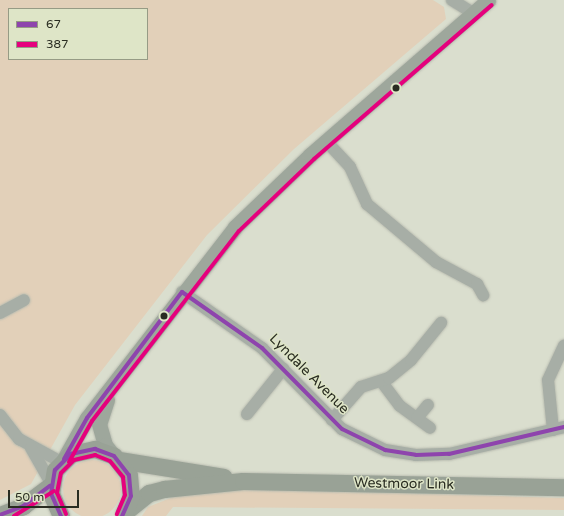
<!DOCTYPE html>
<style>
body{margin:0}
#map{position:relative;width:564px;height:516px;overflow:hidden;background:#dadece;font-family:"Varela Round",sans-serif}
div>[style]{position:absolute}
.green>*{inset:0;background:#e2d0b9}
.round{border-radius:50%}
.roads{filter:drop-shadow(0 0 1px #b9bcb0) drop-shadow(0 0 1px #b9bcb0)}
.minor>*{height:12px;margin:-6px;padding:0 6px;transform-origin:6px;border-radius:6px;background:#a7aea6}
.major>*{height:15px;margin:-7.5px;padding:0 7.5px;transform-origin:7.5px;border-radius:7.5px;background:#9ea79c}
.highway>*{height:17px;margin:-8.5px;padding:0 8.5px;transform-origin:8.5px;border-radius:8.5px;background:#99a296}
.bus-1>*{height:4px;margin:-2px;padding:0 2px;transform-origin:2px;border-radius:2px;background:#8e44ad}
.bus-2>*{height:4px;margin:-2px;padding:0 2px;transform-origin:2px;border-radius:2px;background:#e5007d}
.dots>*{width:11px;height:11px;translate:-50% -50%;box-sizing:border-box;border:2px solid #dee5c7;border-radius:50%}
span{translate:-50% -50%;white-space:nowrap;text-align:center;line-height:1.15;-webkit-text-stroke:3px #dee5c7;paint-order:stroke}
.street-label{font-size:14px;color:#292c21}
.legend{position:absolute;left:8px;top:8px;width:140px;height:52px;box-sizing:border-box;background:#dee5c7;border:1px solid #969b85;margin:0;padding:5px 7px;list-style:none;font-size:12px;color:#292c21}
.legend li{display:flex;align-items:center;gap:8px;height:20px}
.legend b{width:20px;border:1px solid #969b85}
.scale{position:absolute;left:8px;top:490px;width:71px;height:18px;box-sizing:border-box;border:2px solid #292c21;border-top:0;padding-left:5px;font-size:12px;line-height:14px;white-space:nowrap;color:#292c21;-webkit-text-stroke:3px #dee5c7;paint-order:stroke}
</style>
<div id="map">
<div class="green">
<div style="clip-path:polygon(evenodd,0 0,433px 0,444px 7px,446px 19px,294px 149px,207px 235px,75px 405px,31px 484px,0 500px,0 0,9px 9px,147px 9px,147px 59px,9px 59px,9px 9px)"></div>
<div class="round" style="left:63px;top:460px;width:58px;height:58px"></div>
<div style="clip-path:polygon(248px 488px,564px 498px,564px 510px,173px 507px,166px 516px,142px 516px,148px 507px,178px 495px)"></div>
</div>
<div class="roads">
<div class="minor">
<div style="left:452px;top:0;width:25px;rotate:32deg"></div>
<div style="left:326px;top:141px;width:35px;rotate:47deg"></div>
<div style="left:350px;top:167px;width:41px;rotate:65.3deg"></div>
<div style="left:367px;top:204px;width:90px;rotate:40deg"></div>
<div style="left:436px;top:262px;width:47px;rotate:28.2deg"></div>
<div style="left:477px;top:284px;width:13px;rotate:61deg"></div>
<div style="left:182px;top:292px;width:98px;rotate:35deg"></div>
<div style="left:262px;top:348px;width:114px;rotate:45.4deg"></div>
<div style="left:342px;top:429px;width:48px;rotate:26deg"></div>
<div style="left:385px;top:450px;width:31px;rotate:9deg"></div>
<div style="left:416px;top:455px;width:33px;rotate:-2deg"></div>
<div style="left:449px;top:454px;width:118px;rotate:-13.2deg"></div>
<div style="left:0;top:313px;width:27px;rotate:-28deg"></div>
<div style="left:381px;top:381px;width:31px;rotate:53deg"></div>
<div style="left:400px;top:406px;width:37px;rotate:36deg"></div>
<div style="left:247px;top:414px;width:58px;rotate:-51.3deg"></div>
<div style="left:0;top:415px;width:31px;rotate:52deg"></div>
<div style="left:19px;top:439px;width:48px;rotate:28.7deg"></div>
<div style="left:417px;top:418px;width:17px;rotate:-50deg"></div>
<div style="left:332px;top:420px;width:44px;rotate:-48.7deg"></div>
<div style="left:361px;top:387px;width:29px;rotate:-18deg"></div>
<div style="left:389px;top:378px;width:28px;rotate:-39deg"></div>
<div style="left:411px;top:360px;width:48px;rotate:-51deg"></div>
<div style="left:553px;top:430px;width:50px;rotate:-95.7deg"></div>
<div style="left:548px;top:380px;width:38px;rotate:-65deg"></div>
<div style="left:31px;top:448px;width:40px;rotate:60.3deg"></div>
</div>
<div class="major">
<div style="left:107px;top:400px;width:25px;rotate:108deg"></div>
<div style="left:99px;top:424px;width:22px;rotate:74deg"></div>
<div style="left:105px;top:445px;width:14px;rotate:51deg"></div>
<div style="left:64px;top:459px;width:47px;rotate:-60.7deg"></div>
<div style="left:87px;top:418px;width:242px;rotate:-52.2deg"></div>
<div style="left:235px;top:227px;width:104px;rotate:-43.8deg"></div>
<div style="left:310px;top:155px;width:236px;rotate:-41deg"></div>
</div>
<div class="highway">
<div style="left:119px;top:460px;width:106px;rotate:9.2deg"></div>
<div style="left:124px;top:513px;width:32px;rotate:-39deg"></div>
<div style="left:149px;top:493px;width:16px;rotate:-15deg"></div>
<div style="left:164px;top:489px;width:79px;rotate:-5.8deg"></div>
<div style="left:243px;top:481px;width:321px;rotate:1.1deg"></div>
<div style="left:0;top:515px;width:25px;rotate:-21deg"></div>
<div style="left:23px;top:506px;width:34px;rotate:-37deg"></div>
<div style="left:61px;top:516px;width:24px;rotate:-114deg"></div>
<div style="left:51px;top:494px;width:24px;rotate:-81deg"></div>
<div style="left:55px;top:470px;width:23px;rotate:-45deg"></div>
<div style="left:71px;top:454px;width:25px;rotate:-12deg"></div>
<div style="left:95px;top:449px;width:20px;rotate:20deg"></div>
<div style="left:114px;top:456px;width:24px;rotate:52deg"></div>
<div style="left:129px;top:475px;width:21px;rotate:85deg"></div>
<div style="left:131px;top:496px;width:16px;rotate:112deg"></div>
</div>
</div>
<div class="bus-1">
<div style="left:64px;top:459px;width:47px;rotate:-60.7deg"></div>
<div style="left:87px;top:418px;width:158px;rotate:-53deg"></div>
<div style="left:182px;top:292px;width:98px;rotate:35deg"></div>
<div style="left:262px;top:348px;width:114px;rotate:45.4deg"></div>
<div style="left:342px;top:429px;width:48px;rotate:26deg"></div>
<div style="left:385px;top:450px;width:31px;rotate:9deg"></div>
<div style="left:416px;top:455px;width:33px;rotate:-2deg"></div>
<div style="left:449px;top:454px;width:118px;rotate:-13.2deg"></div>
<div style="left:0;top:515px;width:25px;rotate:-21deg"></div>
<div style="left:23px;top:506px;width:34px;rotate:-37deg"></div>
<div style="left:61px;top:516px;width:24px;rotate:-114deg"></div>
<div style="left:51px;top:494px;width:24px;rotate:-81deg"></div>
<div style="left:55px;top:470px;width:23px;rotate:-45deg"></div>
<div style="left:71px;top:454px;width:25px;rotate:-12deg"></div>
<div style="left:95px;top:449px;width:20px;rotate:20deg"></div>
<div style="left:114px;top:456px;width:24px;rotate:52deg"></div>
<div style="left:129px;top:475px;width:21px;rotate:85deg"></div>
<div style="left:131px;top:496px;width:22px;rotate:114deg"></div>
</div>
<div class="bus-2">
<div style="left:69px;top:462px;width:47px;rotate:-60.7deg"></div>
<div style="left:92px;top:421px;width:240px;rotate:-52.3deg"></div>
<div style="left:239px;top:231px;width:104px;rotate:-43.8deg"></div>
<div style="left:314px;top:159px;width:235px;rotate:-40.9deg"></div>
<div style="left:66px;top:514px;width:23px;rotate:-113deg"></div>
<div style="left:57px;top:493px;width:20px;rotate:-79deg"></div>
<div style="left:61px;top:473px;width:18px;rotate:-45deg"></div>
<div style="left:74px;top:460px;width:22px;rotate:-13deg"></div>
<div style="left:95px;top:455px;width:16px;rotate:22deg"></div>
<div style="left:110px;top:461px;width:21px;rotate:51deg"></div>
<div style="left:123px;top:477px;width:18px;rotate:84deg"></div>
<div style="left:125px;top:495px;width:21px;rotate:113deg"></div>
<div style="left:14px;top:516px;width:47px;rotate:-32deg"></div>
</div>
<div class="dots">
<div style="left:396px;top:88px;background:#292c21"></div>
<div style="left:164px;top:316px;background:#292c21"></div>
</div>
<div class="street-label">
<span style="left:309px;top:374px;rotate:45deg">Lyndale Avenue</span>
<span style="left:404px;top:484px;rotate:1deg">Westmoor Link</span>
</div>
<ul class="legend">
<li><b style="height:5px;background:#8e44ad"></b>67</li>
<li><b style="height:5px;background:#e5007d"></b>387</li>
</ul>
<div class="scale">50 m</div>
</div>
